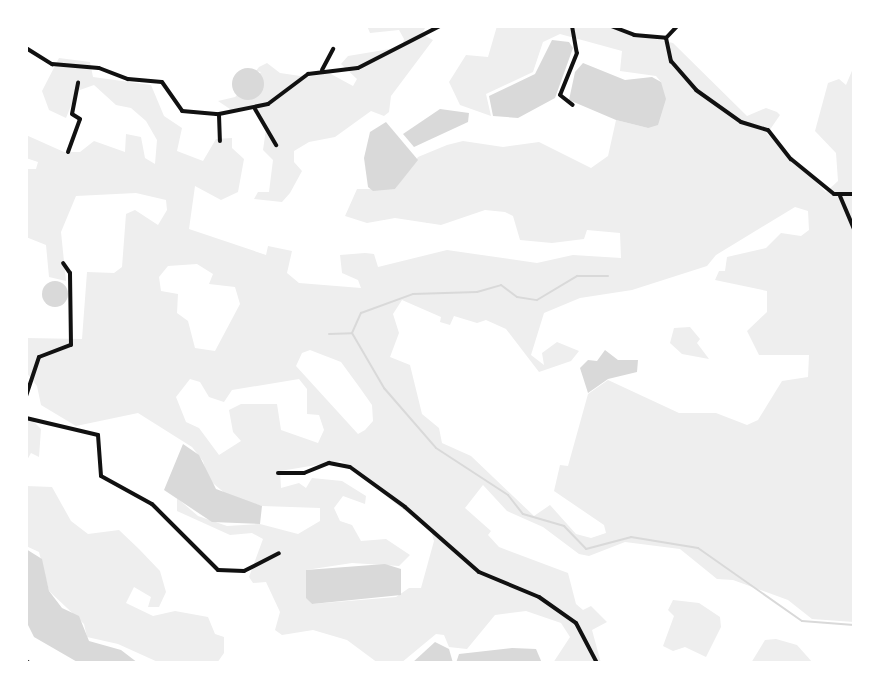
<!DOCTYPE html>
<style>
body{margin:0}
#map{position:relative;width:880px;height:689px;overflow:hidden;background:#fff;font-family:"PT Sans",sans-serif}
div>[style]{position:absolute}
.green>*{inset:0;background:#eee}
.water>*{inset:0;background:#d9d9d9}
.round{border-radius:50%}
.stream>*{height:2px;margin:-1px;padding:0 1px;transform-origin:1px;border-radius:1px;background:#d9d9d9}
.minor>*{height:4px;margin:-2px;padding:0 2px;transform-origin:2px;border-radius:2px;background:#111}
span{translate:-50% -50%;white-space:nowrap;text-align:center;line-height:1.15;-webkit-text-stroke:7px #fff;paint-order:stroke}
.frame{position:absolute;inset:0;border:28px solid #fff;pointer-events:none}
</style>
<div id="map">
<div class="green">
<div style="clip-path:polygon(367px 26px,426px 26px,422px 34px,433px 40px,391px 96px,389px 112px,384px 116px,371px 111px,335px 137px,309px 142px,294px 151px,294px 162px,302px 171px,290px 193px,282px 202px,254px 199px,258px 192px,269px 192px,273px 160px,263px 150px,266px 129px,253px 108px,233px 111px,218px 101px,235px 97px,261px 72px,256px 71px,259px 67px,267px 63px,280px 73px,307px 77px,329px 73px,353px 86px,357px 79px,341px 64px,348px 56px,402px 47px,404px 39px,399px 30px,370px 33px)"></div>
<div style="clip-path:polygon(evenodd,497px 26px,602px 26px,673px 43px,747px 116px,766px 108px,777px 112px,780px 115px,767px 134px,826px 192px,838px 181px,836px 153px,815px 131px,828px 83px,839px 79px,846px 85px,854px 66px,854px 622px,812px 619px,788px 600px,733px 580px,717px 579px,680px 549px,625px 542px,589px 556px,579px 554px,543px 527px,507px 511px,483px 485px,465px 508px,491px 531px,488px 535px,499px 547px,568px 573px,576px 604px,583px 610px,591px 606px,607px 622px,592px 630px,601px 663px,553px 663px,570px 637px,561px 623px,526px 611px,495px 615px,467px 649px,449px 647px,444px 635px,436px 634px,401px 663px,378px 663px,347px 640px,313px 630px,282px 635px,275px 630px,280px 612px,266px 582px,253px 583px,249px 577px,263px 539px,252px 533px,230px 535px,177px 511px,177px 498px,198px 516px,227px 526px,260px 524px,298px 534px,320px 521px,320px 508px,262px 506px,227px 495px,208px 479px,203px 461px,192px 447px,138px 413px,76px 426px,41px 405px,37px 386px,26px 372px,26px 338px,82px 339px,87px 272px,114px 273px,122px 267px,126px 214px,135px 210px,158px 225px,167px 210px,166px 200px,136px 193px,76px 196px,61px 232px,66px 281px,49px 277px,46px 245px,26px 237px,26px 169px,36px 169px,38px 162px,26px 158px,26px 135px,64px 152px,80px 152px,94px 141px,125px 152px,126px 134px,141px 137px,145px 158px,155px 164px,157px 140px,146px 121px,131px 108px,116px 105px,94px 85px,77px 91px,66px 118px,49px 110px,42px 91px,59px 58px,90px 62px,93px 77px,151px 85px,164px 116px,182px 128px,177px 151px,203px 161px,216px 139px,232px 138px,232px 148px,244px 159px,238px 192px,221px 200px,195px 186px,189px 229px,266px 255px,268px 246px,292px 251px,287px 273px,299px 283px,361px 288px,358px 280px,342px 273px,340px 255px,365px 253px,374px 254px,378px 267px,447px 250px,537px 263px,573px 255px,621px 258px,620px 233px,587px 230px,584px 239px,552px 243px,520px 240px,513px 216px,505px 212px,485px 210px,441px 225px,395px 218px,367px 223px,345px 216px,357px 189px,395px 189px,418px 157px,447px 145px,463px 141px,503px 147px,539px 142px,591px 168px,608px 156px,616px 120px,648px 128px,661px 82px,656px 76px,620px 71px,622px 51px,560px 34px,543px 42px,533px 72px,486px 94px,491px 116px,460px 105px,449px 82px,466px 55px,488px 57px,497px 26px,795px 207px,808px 211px,809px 230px,801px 236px,781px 233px,766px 248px,727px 257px,725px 271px,719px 271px,715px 280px,767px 291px,767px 312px,747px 331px,759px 355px,809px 355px,808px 377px,782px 381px,758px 420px,747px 425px,716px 413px,679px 413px,608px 380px,588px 394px,568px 466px,560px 465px,554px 491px,604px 525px,606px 533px,591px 538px,576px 534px,550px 505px,534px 516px,471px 456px,442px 443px,439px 428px,422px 414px,410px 365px,390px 357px,399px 333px,393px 314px,402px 300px,441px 317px,440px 322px,450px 325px,454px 316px,477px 323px,486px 320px,506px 329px,539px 372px,571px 361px,579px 351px,557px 342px,542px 353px,544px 365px,531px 355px,544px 313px,580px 298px,632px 290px,707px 266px,716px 255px,795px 207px,497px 26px,197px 264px,213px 274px,209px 284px,235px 287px,240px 304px,215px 351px,195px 348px,188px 321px,177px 313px,178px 294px,161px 291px,159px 277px,168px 266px,197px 264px,497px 26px,310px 350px,341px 362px,360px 388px,372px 405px,373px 421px,365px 430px,358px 434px,296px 366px,302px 353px,310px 350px,497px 26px,190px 379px,200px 382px,209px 397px,224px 402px,232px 390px,299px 379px,307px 389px,307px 414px,319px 415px,324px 430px,318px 443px,281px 430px,277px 404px,241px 404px,229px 410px,233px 432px,241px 441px,219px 455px,199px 428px,186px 422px,176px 397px,190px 379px,497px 26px,341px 461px,431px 531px,434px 541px,421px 588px,409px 588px,396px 597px,312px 604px,306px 597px,306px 570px,352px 563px,399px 566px,410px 555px,386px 539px,361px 541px,352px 525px,340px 521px,334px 508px,343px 496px,365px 504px,366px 496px,342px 481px,312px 478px,306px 488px,299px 483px,281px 488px,280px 471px,341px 461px)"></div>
<div style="clip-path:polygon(690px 327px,700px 339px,697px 343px,709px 359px,682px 354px,670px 343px,674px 328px)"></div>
<div style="clip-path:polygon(26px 414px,41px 429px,39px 457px,31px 453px,26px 462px)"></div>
<div style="clip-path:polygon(26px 486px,52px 487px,71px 521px,88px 534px,119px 530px,139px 549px,160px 571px,166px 592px,159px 607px,148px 607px,151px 597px,134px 587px,126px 603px,153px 616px,175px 611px,208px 617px,215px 634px,224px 637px,224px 653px,217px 663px,160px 663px,118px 644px,87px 637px,84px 624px,49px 591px,39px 552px,26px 546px)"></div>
<div style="clip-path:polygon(673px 600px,699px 603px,720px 617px,721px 627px,706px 657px,685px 647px,673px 651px,663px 646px,674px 616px,668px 610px)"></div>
<div style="clip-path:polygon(776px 639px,797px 645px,813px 663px,751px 663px,765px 640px)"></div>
</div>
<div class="water">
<div style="clip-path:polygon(552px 40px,569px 42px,573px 48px,555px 98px,518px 118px,493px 116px,489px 96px,535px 74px)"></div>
<div style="clip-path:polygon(583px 63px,625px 80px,652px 77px,661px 82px,666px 99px,658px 125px,648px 128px,616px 120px,569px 100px,575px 72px)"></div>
<div class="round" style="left:232px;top:68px;width:32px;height:32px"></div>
<div style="clip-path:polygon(440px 109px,469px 113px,468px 122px,414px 147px,403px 134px)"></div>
<div style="clip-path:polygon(386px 122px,418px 160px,395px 189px,373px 191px,368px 187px,364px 158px,370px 132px)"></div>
<div class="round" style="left:42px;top:281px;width:26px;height:26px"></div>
<div style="clip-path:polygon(605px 350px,618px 360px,638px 360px,637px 372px,608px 379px,588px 393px,580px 368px,588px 360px,597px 361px)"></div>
<div style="clip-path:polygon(183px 444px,199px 455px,216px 489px,262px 506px,260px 524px,212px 522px,164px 490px)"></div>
<div style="clip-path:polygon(26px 549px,42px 559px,49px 591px,62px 608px,79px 616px,89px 641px,121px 650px,138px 663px,79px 663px,34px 637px,26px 621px)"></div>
<div style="clip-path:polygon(385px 564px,401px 569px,401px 595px,312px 604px,306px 598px,306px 570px)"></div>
<div style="clip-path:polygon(435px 642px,449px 649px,453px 663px,412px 663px)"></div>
<div style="clip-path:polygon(512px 648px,536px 649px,542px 663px,456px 663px,459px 654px)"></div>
</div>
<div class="stream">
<div style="left:352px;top:333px;width:64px;rotate:59.8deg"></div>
<div style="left:384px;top:388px;width:79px;rotate:49.1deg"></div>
<div style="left:436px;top:448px;width:86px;rotate:33.1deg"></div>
<div style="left:508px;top:495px;width:24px;rotate:52deg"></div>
<div style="left:523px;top:514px;width:43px;rotate:16.3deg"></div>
<div style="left:564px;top:526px;width:32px;rotate:46deg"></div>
<div style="left:586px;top:549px;width:47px;rotate:-14.9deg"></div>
<div style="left:631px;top:537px;width:68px;rotate:9.3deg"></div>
<div style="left:698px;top:548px;width:127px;rotate:35.1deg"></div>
<div style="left:802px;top:621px;width:52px;rotate:4.4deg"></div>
<div style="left:329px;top:334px;width:23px;rotate:-2deg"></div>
<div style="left:352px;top:333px;width:22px;rotate:-66deg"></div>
<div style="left:361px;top:313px;width:55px;rotate:-20.1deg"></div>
<div style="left:413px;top:294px;width:64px;rotate:-1.8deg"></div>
<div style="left:477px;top:292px;width:25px;rotate:-16deg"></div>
<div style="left:501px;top:285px;width:20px;rotate:37deg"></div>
<div style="left:517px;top:297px;width:20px;rotate:9deg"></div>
<div style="left:537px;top:300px;width:47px;rotate:-31deg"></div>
<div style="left:577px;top:276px;width:31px"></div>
</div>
<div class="minor">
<div style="left:572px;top:26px;width:27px;rotate:80deg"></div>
<div style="left:577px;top:53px;width:45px;rotate:112deg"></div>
<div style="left:560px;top:95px;width:16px;rotate:38deg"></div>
<div style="left:611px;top:26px;width:25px;rotate:21deg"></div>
<div style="left:634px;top:35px;width:32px;rotate:5deg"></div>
<div style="left:666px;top:38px;width:24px;rotate:78deg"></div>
<div style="left:671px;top:61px;width:38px;rotate:49deg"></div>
<div style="left:696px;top:90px;width:55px;rotate:35.4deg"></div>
<div style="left:741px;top:122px;width:28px;rotate:17deg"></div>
<div style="left:768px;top:130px;width:37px;rotate:52deg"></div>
<div style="left:791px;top:159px;width:55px;rotate:39.1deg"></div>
<div style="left:834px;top:194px;width:20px"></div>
<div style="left:666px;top:38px;width:16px;rotate:-47deg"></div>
<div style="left:26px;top:48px;width:31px;rotate:32deg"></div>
<div style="left:52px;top:64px;width:47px;rotate:4.9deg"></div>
<div style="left:99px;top:68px;width:31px;rotate:21deg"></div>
<div style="left:128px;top:79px;width:34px;rotate:5deg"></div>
<div style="left:162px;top:82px;width:35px;rotate:55deg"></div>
<div style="left:182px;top:111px;width:37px;rotate:5deg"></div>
<div style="left:219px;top:114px;width:50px;rotate:-11.5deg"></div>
<div style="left:268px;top:104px;width:50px;rotate:-36.9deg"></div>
<div style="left:308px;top:74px;width:50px;rotate:-6.8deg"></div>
<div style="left:358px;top:68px;width:92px;rotate:-27.1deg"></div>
<div style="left:322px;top:70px;width:24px;rotate:-62deg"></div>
<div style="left:255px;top:109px;width:42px;rotate:59.7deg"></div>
<div style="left:219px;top:115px;width:26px;rotate:88deg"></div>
<div style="left:68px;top:152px;width:35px;rotate:-70deg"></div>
<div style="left:80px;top:119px;width:9px;rotate:-148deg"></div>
<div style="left:72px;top:114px;width:32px;rotate:-79deg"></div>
<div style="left:840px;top:196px;width:36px;rotate:67deg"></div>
<div style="left:26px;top:396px;width:41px;rotate:-71.6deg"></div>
<div style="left:39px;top:357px;width:34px;rotate:-21deg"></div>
<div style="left:71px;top:345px;width:72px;rotate:-90.8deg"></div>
<div style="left:70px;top:273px;width:12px;rotate:-125deg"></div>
<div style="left:26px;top:418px;width:74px;rotate:13.3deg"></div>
<div style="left:98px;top:435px;width:41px;rotate:85.8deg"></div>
<div style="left:101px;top:476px;width:58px;rotate:28.8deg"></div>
<div style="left:152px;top:504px;width:93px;rotate:45deg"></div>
<div style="left:218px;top:570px;width:26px;rotate:2deg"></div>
<div style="left:244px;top:571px;width:39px;rotate:-27deg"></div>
<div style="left:278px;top:473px;width:26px"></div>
<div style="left:304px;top:473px;width:27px;rotate:-22deg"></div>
<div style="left:329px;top:463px;width:21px;rotate:11deg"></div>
<div style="left:350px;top:467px;width:68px;rotate:36deg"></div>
<div style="left:405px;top:507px;width:98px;rotate:41.3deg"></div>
<div style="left:479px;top:572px;width:65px;rotate:22.6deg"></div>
<div style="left:539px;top:597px;width:45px;rotate:35.1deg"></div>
<div style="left:576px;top:623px;width:45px;rotate:62.3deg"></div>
<div style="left:26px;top:661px;width:4px;rotate:34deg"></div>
</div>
<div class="frame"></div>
</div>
